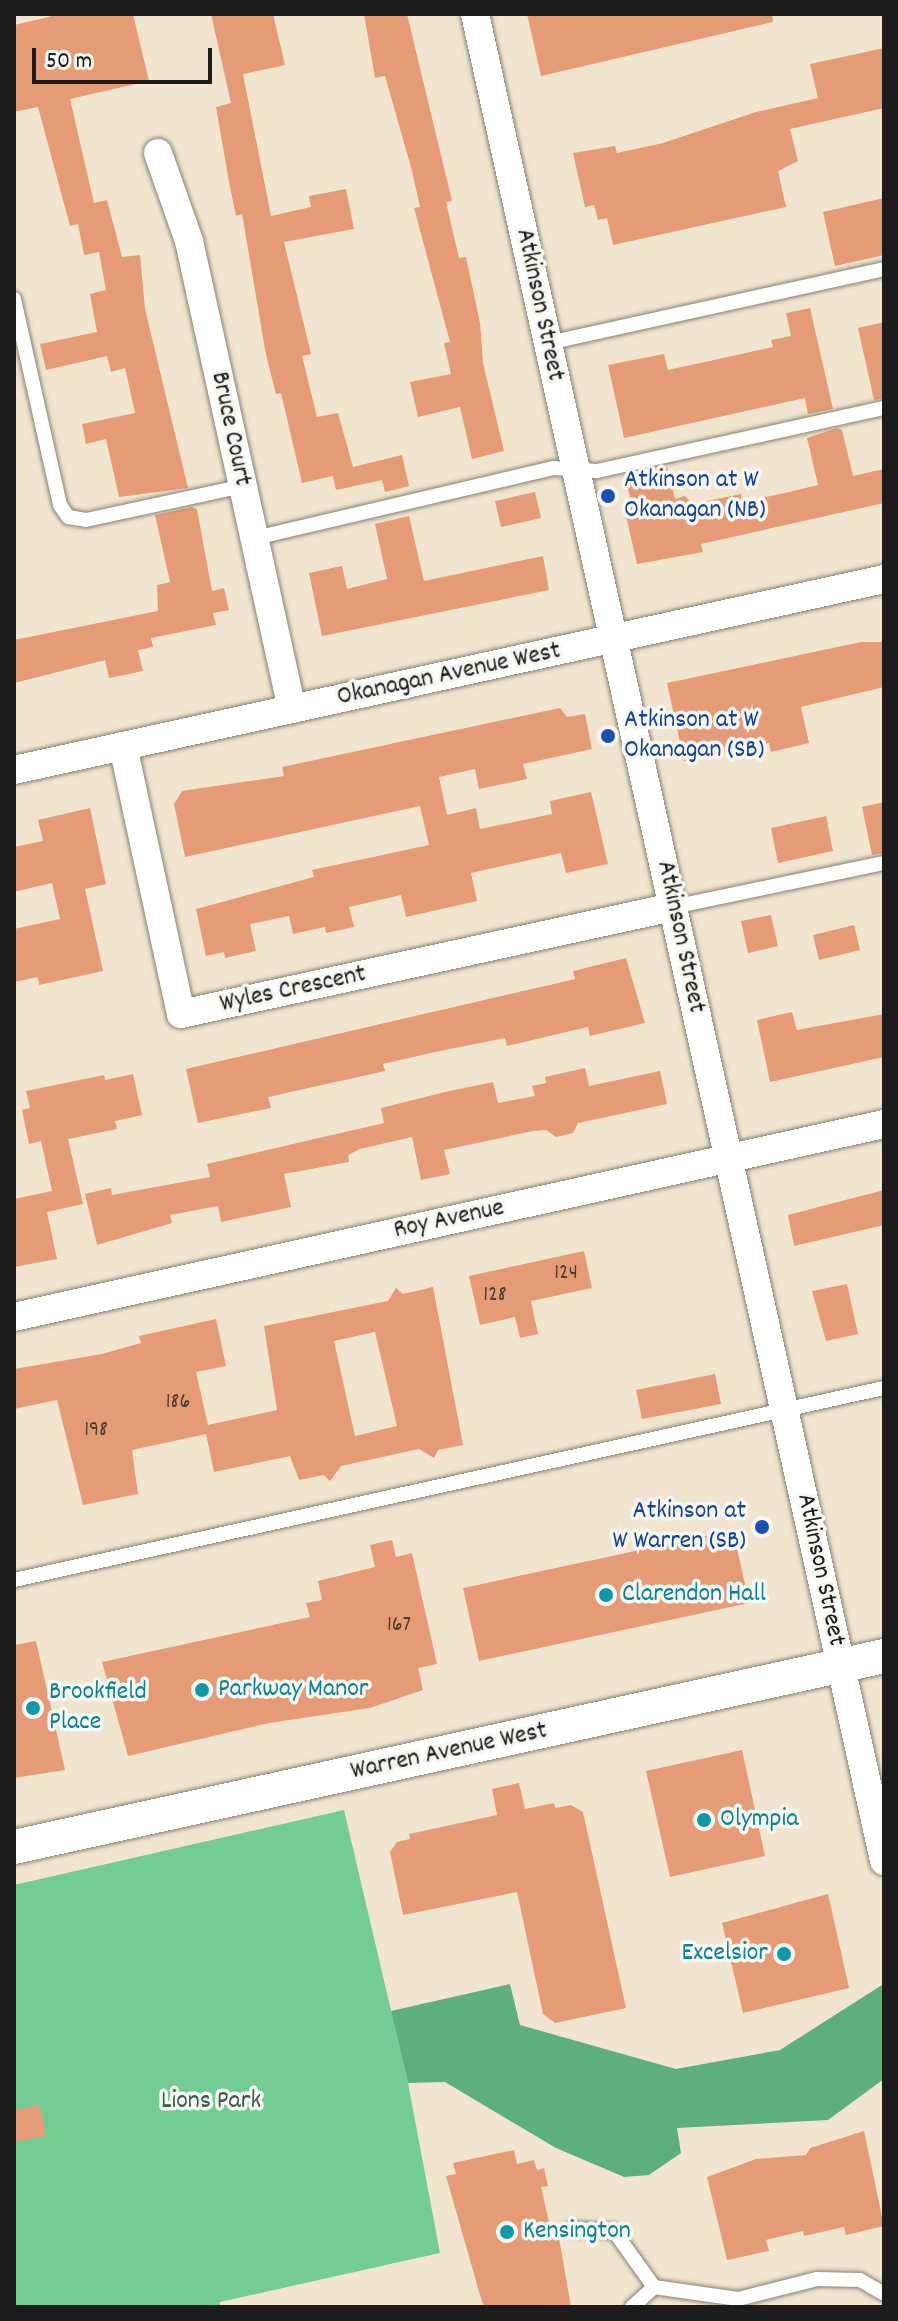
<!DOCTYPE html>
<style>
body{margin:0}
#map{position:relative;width:898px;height:2321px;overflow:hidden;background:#f2e5cf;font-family:Dekko,sans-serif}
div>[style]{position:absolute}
.green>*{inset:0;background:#72cc93}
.forest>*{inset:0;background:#5db07d}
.building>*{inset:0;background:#e59c76}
.roads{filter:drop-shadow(0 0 2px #878076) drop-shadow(0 0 2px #878076)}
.service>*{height:14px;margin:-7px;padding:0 7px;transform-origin:7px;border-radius:7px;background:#fff}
.minor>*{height:28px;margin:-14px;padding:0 14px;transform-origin:14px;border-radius:14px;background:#fff}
.tertiary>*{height:34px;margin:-17px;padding:0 17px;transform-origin:17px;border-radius:17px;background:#fff}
.dots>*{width:22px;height:22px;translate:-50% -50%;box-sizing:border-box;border:4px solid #f6f6f2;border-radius:50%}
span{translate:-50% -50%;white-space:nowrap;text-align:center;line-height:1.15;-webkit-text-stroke:7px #f6f6f2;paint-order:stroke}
.number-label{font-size:22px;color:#4e3c32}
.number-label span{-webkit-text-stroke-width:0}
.street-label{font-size:26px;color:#1c1c1c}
.transit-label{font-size:26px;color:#164399}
.left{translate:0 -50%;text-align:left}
.right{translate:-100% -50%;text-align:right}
.culture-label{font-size:26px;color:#0d838f}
.park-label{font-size:26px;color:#3a5a46}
.frame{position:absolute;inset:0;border:16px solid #1c1c1c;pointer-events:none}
.scale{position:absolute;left:32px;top:48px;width:180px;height:36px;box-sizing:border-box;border:4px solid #1c1c1c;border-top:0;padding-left:10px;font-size:24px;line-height:28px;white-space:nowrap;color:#1c1c1c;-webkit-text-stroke:6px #f6f6f2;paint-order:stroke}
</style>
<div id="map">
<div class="green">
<div style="clip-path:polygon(344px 1810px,408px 2083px,440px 2253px,220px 2302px,220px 2307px,14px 2307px,14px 1885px)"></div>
</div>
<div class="forest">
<div style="clip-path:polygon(510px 1984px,520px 2025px,676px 2069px,780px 2050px,882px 1985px,884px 2079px,828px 2120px,677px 2128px,681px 2153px,649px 2175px,624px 2177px,556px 2148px,445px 2082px,408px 2083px,391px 2011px)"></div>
</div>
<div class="building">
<div style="clip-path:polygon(61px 14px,133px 14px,149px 81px,70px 99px,94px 203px,107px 200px,122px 257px,140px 255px,145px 309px,188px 488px,119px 497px,106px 439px,86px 444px,82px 424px,135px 413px,125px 368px,111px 372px,107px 356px,46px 370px,40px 344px,97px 332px,90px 294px,106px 290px,99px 252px,84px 255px,78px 224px,70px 226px,38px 107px,14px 112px,14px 25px)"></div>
<div style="clip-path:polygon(211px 14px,273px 14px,285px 65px,243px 74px,271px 216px,311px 207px,309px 196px,346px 189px,354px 229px,284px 242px,311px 354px,302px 356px,317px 417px,338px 413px,353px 467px,402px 455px,409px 486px,385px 492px,382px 480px,336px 490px,333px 476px,302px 483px,281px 393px,276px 394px,266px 355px,242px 214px,236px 216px,229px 182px,216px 107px,231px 103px)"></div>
<div style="clip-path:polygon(364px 14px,407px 14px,452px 201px,446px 202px,459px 258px,466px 257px,480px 323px,483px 363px,504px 451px,472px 459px,460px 407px,418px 417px,410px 382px,451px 374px,444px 343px,450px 342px,414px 208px,420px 207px,412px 171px,385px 76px,375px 78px)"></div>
<div style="clip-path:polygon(527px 14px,772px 14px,773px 22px,541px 76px)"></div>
<div style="clip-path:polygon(884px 48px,884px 108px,790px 129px,798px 161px,778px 171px,786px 207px,613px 245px,607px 218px,598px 220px,594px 205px,585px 207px,573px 153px,615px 146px,617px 153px,663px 143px,756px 112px,818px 98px,810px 64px)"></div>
<div style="clip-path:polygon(884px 198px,884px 255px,835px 266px,823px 212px)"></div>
<div style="clip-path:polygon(810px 308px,833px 409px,808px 414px,805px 398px,624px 438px,608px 365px,664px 354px,668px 370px,773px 347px,771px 340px,791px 336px,786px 313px)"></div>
<div style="clip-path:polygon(884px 322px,884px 398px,874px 400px,858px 328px)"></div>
<div style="clip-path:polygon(837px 428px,842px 430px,853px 476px,884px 469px,884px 503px,701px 544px,703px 552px,637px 564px,624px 507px,632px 506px,625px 476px,667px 467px,675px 499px,685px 496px,692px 504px,741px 494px,742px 502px,785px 493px,818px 485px,807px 438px)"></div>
<div style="clip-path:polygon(535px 492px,541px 518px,501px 527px,495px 501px)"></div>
<div style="clip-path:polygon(192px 507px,197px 509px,212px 591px,224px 588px,229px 610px,213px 613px,216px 625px,151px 638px,153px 647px,138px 650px,143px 671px,109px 678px,105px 660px,14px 683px,14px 640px,158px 611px,157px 585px,170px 582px,155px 515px)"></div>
<div style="clip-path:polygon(409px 516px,424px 581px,543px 556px,549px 590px,322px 636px,309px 573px,342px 566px,347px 589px,387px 579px,375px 524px)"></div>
<div style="clip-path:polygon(861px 642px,884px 642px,884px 687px,801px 707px,809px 743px,771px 752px,769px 743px,684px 761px,667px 683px)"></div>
<div style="clip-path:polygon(560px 708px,567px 717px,585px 714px,592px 749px,523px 764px,527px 779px,479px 789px,475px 769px,439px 777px,447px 815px,476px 808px,480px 829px,552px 814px,550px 801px,591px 792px,608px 864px,566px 873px,561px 853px,471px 873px,477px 901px,406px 917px,401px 895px,349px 907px,354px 927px,326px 933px,325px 927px,293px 934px,289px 916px,250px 924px,256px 951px,225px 958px,224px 952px,206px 956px,196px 909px,314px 877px,312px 870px,429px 845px,420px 806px,185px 857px,174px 804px,182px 791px,284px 776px,282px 767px)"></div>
<div style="clip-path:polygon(884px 802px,884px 853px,872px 855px,862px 807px)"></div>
<div style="clip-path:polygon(90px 808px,106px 884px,85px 889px,103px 971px,39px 985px,38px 977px,14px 982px,14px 929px,60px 919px,52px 883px,14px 892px,14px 847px,43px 841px,38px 820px)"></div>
<div style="clip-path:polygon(826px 816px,833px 851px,778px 863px,771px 828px)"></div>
<div style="clip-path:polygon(771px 915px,778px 946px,748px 953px,741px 921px)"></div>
<div style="clip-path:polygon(854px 925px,860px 950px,819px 960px,813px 935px)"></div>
<div style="clip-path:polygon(626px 958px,645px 1023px,590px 1036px,588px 1027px,507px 1046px,505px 1038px,430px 1053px,383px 1064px,385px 1071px,268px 1097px,271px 1108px,198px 1123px,186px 1069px,575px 979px,573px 971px)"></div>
<div style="clip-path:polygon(792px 1012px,797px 1030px,884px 1014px,884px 1057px,770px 1082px,757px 1020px)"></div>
<div style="clip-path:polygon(585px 1068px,589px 1086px,660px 1071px,667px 1104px,578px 1123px,573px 1133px,556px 1137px,546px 1130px,533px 1131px,444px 1150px,450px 1174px,421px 1180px,412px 1137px,360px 1149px,348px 1155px,349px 1162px,284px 1174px,291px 1207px,221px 1222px,218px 1206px,170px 1215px,172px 1223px,97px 1245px,85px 1194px,111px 1188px,112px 1195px,210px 1177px,207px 1164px,384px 1123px,381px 1108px,445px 1092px,493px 1082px,498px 1103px,535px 1096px,532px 1086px,546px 1083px,545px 1077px)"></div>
<div style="clip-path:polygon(133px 1074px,142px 1115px,115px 1121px,117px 1129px,68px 1139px,83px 1204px,47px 1212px,57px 1259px,14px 1267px,14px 1199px,52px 1191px,41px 1141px,29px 1144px,22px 1110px,30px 1108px,26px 1091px,104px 1075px,105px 1080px)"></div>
<div style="clip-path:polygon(884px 1190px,884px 1225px,794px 1246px,788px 1215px)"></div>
<div style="clip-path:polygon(584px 1251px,592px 1288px,531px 1301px,538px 1334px,520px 1338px,515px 1317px,480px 1325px,469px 1276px)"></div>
<div style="clip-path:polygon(847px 1284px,858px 1334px,826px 1341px,812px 1291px)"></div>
<div style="clip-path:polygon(evenodd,433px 1287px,463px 1445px,438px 1450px,434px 1458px,419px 1449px,341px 1466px,330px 1481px,324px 1475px,299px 1480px,290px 1456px,214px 1472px,206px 1434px,132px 1450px,138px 1494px,83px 1505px,57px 1400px,14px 1409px,14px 1369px,102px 1354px,141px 1343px,139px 1336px,216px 1319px,226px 1366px,196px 1372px,208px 1425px,277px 1410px,264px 1326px,388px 1301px,396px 1288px,403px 1294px,433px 1287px,375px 1332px,397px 1426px,355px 1436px,334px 1341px,375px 1332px)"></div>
<div style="clip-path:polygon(715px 1374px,721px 1404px,642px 1419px,636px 1390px)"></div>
<div style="clip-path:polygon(733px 1530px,749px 1603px,479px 1661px,463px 1588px)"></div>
<div style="clip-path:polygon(392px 1540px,396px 1557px,412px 1553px,437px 1664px,418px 1668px,423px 1690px,370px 1708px,269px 1723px,128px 1756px,102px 1662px,310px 1617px,306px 1603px,322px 1600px,318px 1581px,375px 1567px,370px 1545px)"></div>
<div style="clip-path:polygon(36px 1641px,65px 1770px,14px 1778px,14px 1645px)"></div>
<div style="clip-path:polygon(742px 1750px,765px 1856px,670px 1877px,646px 1771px)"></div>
<div style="clip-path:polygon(519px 1783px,525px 1809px,554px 1803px,555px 1808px,571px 1805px,583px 1812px,626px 2008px,555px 2023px,543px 2014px,517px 1892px,403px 1915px,390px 1852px,397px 1842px,410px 1839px,409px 1834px,497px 1815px,492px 1789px)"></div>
<div style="clip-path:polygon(828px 1894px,849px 1988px,743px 2013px,722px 1923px)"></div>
<div style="clip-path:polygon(40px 2105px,46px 2136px,14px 2142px,14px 2110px)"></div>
<div style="clip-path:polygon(864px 2131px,884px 2226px,846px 2235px,844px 2227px,804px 2236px,803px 2231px,766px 2240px,769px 2251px,727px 2260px,707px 2177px,756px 2159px,806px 2155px,810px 2148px)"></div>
<div style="clip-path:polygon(514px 2150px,517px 2164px,534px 2160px,537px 2170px,544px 2168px,548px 2186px,541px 2187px,553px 2240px,559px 2238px,571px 2307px,485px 2307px,482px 2302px,446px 2176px,456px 2174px,453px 2163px)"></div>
</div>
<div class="roads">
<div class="service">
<div style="left:14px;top:299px;width:211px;rotate:77.4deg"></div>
<div style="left:60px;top:505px;width:14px;rotate:56deg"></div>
<div style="left:68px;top:517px;width:18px;rotate:9deg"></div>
<div style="left:86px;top:520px;width:161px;rotate:-12.2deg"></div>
<div style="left:548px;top:343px;width:344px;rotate:-12.4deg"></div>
<div style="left:255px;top:538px;width:307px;rotate:-13.2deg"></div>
<div style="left:554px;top:468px;width:43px;rotate:4deg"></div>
<div style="left:597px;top:471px;width:294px;rotate:-12.4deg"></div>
<div style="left:673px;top:907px;width:216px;rotate:-11.8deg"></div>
<div style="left:14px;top:1580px;width:891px;rotate:-12.45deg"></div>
<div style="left:570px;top:2229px;width:44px;rotate:2.6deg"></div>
<div style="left:614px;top:2231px;width:69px;rotate:54.5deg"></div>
<div style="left:632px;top:2307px;width:30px;rotate:-42deg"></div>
<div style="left:654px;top:2287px;width:85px;rotate:8.1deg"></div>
<div style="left:738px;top:2299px;width:81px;rotate:-14.2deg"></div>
<div style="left:817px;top:2279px;width:43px;rotate:1.3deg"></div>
<div style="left:860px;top:2280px;width:28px;rotate:30deg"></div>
</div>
<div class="minor">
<div style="left:475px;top:14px;width:1892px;rotate:77.51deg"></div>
<div style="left:158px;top:153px;width:93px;rotate:70.6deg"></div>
<div style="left:189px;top:241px;width:479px;rotate:77.6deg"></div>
<div style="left:123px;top:746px;width:274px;rotate:77.8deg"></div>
<div style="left:181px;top:1014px;width:504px;rotate:-12.27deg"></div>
<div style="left:14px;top:770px;width:891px;rotate:-12.38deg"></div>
<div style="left:14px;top:1317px;width:891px;rotate:-12.51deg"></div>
</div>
<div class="tertiary">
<div style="left:14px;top:1847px;width:891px;rotate:-12.38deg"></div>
</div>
</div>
<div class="dots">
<div style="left:608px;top:496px;background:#1a4fb4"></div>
<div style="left:608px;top:736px;background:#1a4fb4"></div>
<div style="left:762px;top:1527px;background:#1a4fb4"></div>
<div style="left:606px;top:1595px;background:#0f9aa8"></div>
<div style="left:202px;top:1690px;background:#0f9aa8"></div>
<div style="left:33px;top:1708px;background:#0f9aa8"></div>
<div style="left:704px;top:1820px;background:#0f9aa8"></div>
<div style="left:784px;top:1954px;background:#0f9aa8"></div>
<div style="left:507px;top:2232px;background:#0f9aa8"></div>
</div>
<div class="number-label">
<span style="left:566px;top:1274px">124</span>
<span style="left:495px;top:1296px">128</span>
<span style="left:178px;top:1403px">186</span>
<span style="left:96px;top:1431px">198</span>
<span style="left:399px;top:1626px">167</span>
</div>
<div class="street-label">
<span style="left:539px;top:305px;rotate:78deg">Atkinson Street</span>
<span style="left:230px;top:429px;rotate:78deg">Bruce Court</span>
<span style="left:449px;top:675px;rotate:-12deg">Okanagan Avenue West</span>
<span style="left:680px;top:937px;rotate:78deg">Atkinson Street</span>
<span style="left:293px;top:990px;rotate:-12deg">Wyles Crescent</span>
<span style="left:449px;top:1220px;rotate:-12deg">Roy Avenue</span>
<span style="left:820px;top:1570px;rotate:78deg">Atkinson Street</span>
<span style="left:449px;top:1752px;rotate:-12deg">Warren Avenue West</span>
</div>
<div class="transit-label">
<span class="left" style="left:624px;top:496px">Atkinson at W<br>Okanagan (NB)</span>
<span class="left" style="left:624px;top:736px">Atkinson at W<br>Okanagan (SB)</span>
<span class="right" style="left:746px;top:1527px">Atkinson at<br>W Warren (SB)</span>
</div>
<div class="culture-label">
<span class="left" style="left:622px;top:1595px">Clarendon Hall</span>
<span class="left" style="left:218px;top:1690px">Parkway Manor</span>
<span class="left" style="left:49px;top:1708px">Brookfield<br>Place</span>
<span class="left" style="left:720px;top:1820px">Olympia</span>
<span class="right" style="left:768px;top:1954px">Excelsior</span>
<span class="left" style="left:523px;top:2232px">Kensington</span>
</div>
<div class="park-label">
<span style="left:211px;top:2102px">Lions Park</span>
</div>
<div class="frame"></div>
<div class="scale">50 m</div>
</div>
